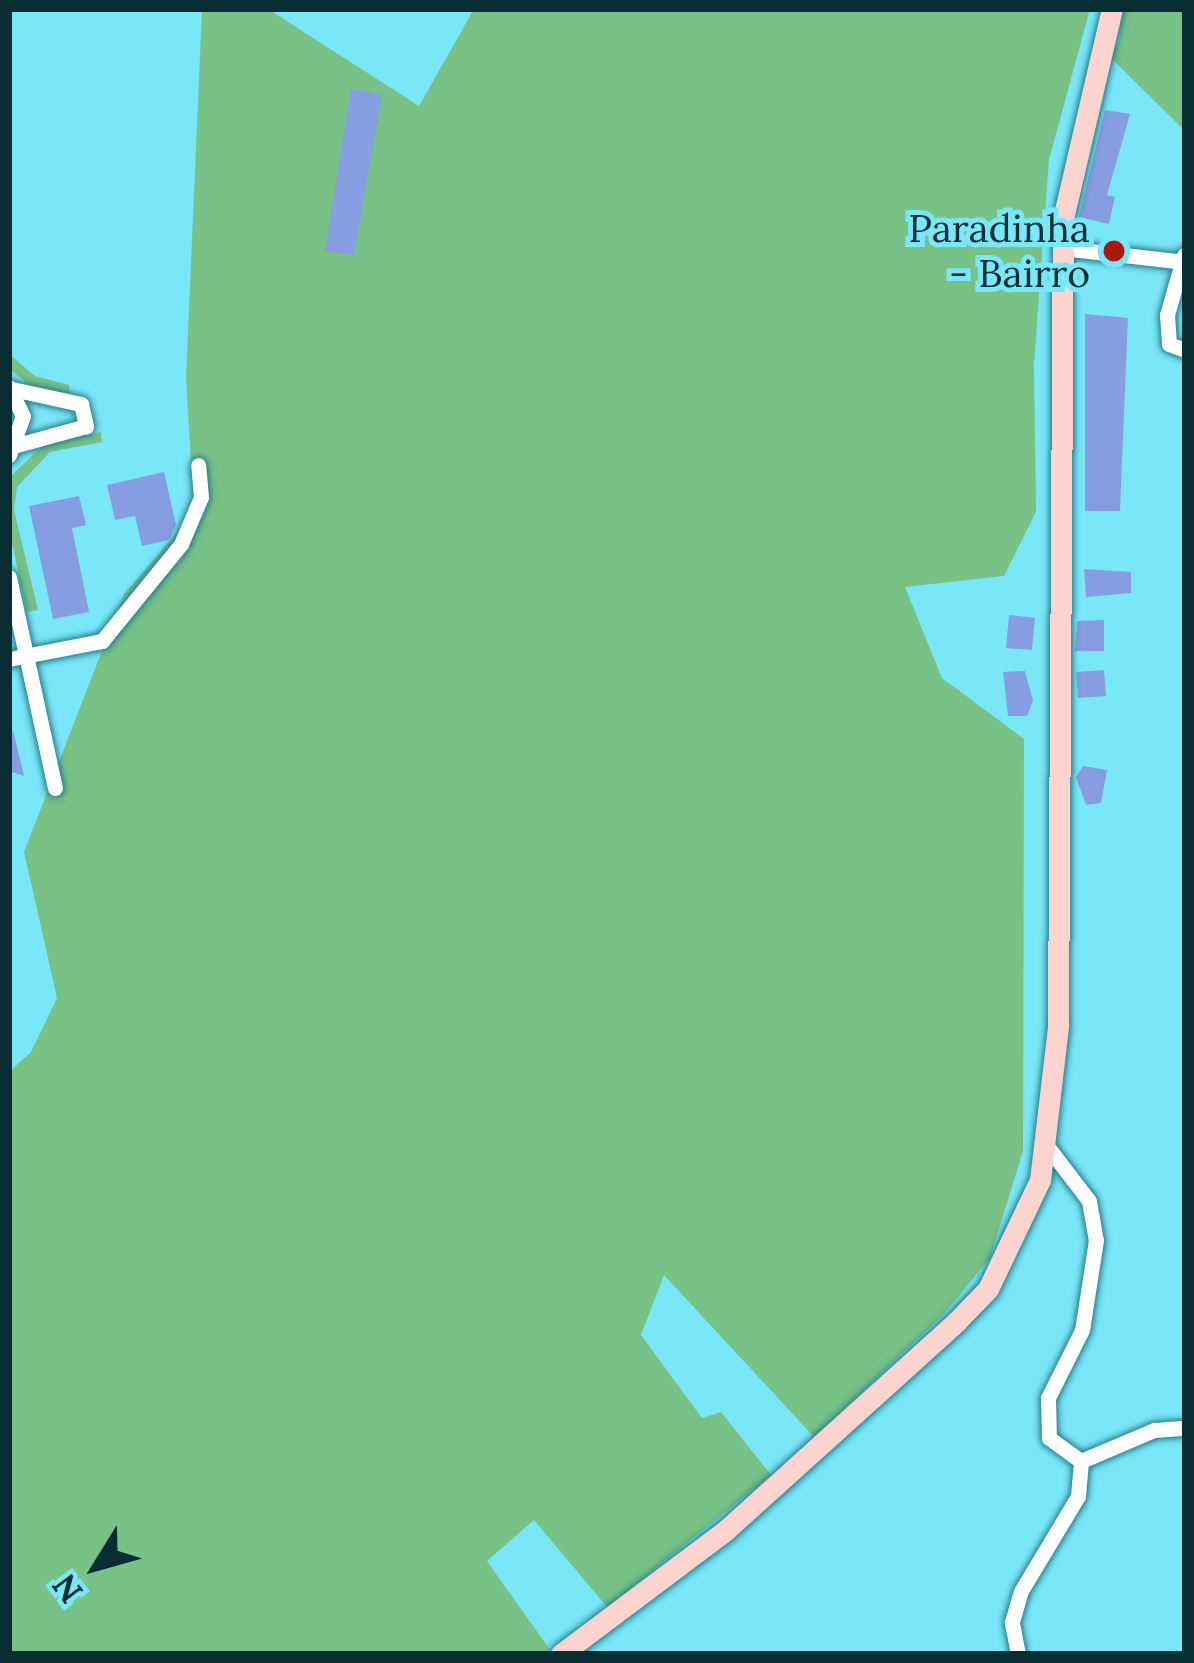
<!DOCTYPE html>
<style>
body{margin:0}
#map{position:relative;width:1194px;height:1663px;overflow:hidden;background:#7ae7f9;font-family:Lora,serif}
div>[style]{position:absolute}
.green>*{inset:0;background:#78c287}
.building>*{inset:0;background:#869de1}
.roads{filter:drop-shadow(0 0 3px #257d8a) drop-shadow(0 0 3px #257d8a)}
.street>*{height:15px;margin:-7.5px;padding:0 7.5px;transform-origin:7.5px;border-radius:7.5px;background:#fff}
.secondary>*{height:21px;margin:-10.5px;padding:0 10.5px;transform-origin:10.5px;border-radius:10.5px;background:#fcd4cf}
.dots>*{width:33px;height:33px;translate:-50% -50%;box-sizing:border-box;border:6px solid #7ae7f9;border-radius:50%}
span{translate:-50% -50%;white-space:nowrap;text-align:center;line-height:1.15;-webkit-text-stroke:10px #7ae7f9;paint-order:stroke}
.poi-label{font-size:39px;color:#082d33}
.right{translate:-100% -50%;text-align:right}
.frame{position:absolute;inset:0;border:12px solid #082d33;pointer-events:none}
.north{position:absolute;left:36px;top:1507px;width:120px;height:120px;-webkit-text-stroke:9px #7ae7f9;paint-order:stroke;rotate:233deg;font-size:33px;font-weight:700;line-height:48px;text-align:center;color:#082d33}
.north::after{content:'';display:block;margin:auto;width:42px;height:54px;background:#082d33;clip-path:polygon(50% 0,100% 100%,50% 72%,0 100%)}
</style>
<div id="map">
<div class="green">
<div style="clip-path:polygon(202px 9px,268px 9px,419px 106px,474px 9px,1090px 9px,1049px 160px,1034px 364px,1036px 512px,1004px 576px,905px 587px,942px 678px,1024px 739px,1023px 1151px,990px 1258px,943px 1315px,814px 1437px,664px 1275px,641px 1335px,702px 1418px,721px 1412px,771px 1475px,607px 1607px,534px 1520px,487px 1561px,553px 1654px,9px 1654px,9px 1072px,31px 1052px,57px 998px,24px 852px,124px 594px,194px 513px,186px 378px)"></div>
<div style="clip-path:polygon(1121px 9px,1185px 9px,1185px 131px,1108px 55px,1119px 42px)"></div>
<div style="clip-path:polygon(9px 354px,35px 376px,69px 385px,70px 394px,30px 385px,9px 369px)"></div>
<div style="clip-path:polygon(101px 432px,102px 442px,50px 452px,17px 487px,14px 510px,38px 610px,27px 612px,9px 530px,10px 477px,45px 443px)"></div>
</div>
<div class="building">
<div style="clip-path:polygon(351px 89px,382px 95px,354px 255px,325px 251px)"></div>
<div style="clip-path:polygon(1105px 110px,1130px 114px,1107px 195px,1115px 197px,1109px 224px,1079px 217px)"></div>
<div style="clip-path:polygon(1085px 314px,1128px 318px,1120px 511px,1085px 511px)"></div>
<div style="clip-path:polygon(164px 472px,176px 525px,169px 540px,142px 546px,135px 516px,115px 520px,107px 485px)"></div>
<div style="clip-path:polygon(79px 496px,86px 525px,72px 528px,89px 612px,53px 619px,29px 506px)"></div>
<div style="clip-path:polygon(1084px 569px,1131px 572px,1131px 593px,1086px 597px)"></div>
<div style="clip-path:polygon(1009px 615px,1035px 618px,1032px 650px,1006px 648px)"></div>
<div style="clip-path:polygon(1104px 620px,1104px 651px,1075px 651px,1077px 621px)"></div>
<div style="clip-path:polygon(1104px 670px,1106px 696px,1078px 698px,1076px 672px)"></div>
<div style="clip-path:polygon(1025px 671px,1033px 701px,1027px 716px,1008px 716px,1003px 672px)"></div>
<div style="clip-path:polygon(13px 730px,24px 776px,9px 771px)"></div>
<div style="clip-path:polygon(1083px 766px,1107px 770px,1101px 803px,1086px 805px,1076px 777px)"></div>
</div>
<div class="roads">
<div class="street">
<div style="left:1062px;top:248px;width:124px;rotate:6.5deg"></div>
<div style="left:1184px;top:255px;width:62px;rotate:105.8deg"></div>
<div style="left:1167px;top:315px;width:29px;rotate:86deg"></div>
<div style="left:1169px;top:344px;width:17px;rotate:21deg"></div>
<div style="left:12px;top:389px;width:71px;rotate:12.3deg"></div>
<div style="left:81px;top:404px;width:23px;rotate:77deg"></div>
<div style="left:86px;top:426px;width:72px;rotate:164.6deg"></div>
<div style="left:9px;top:455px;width:41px;rotate:-70.3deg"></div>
<div style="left:23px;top:416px;width:32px;rotate:-116deg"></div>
<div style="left:9px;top:577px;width:216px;rotate:77.7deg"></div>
<div style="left:9px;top:659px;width:95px;rotate:-11deg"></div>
<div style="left:102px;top:641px;width:125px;rotate:-50.8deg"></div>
<div style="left:181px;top:544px;width:51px;rotate:-66.9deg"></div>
<div style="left:201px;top:497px;width:32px;rotate:-95deg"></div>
<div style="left:1047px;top:1146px;width:69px;rotate:52.6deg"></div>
<div style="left:1089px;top:1201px;width:40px;rotate:80deg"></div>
<div style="left:1096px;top:1240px;width:91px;rotate:98.8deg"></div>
<div style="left:1082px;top:1330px;width:76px;rotate:116.6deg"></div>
<div style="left:1048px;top:1398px;width:40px;rotate:88.6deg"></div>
<div style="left:1049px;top:1438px;width:39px;rotate:36deg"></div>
<div style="left:1081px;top:1461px;width:79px;rotate:-23deg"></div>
<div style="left:1154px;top:1430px;width:31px;rotate:-4deg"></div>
<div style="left:1018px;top:1654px;width:33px;rotate:-101deg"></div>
<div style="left:1012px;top:1622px;width:32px;rotate:-74deg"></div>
<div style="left:1021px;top:1591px;width:111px;rotate:-59deg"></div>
<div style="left:1078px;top:1496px;width:35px;rotate:-85deg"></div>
</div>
<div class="secondary">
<div style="left:561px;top:1654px;width:206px;rotate:-36.9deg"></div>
<div style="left:726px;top:1530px;width:310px;rotate:-42.1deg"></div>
<div style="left:956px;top:1322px;width:46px;rotate:-45.9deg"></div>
<div style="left:988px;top:1289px;width:121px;rotate:-64.5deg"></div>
<div style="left:1040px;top:1180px;width:155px;rotate:-83.3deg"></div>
<div style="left:1058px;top:1026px;width:807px;rotate:-89.65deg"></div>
<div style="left:1063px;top:219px;width:216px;rotate:-76.9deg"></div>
</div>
</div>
<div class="dots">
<div style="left:1114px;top:251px;background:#aa190f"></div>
</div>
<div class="poi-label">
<span class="right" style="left:1090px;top:251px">Paradinha<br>- Bairro</span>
</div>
<div class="frame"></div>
<div class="north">N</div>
</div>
